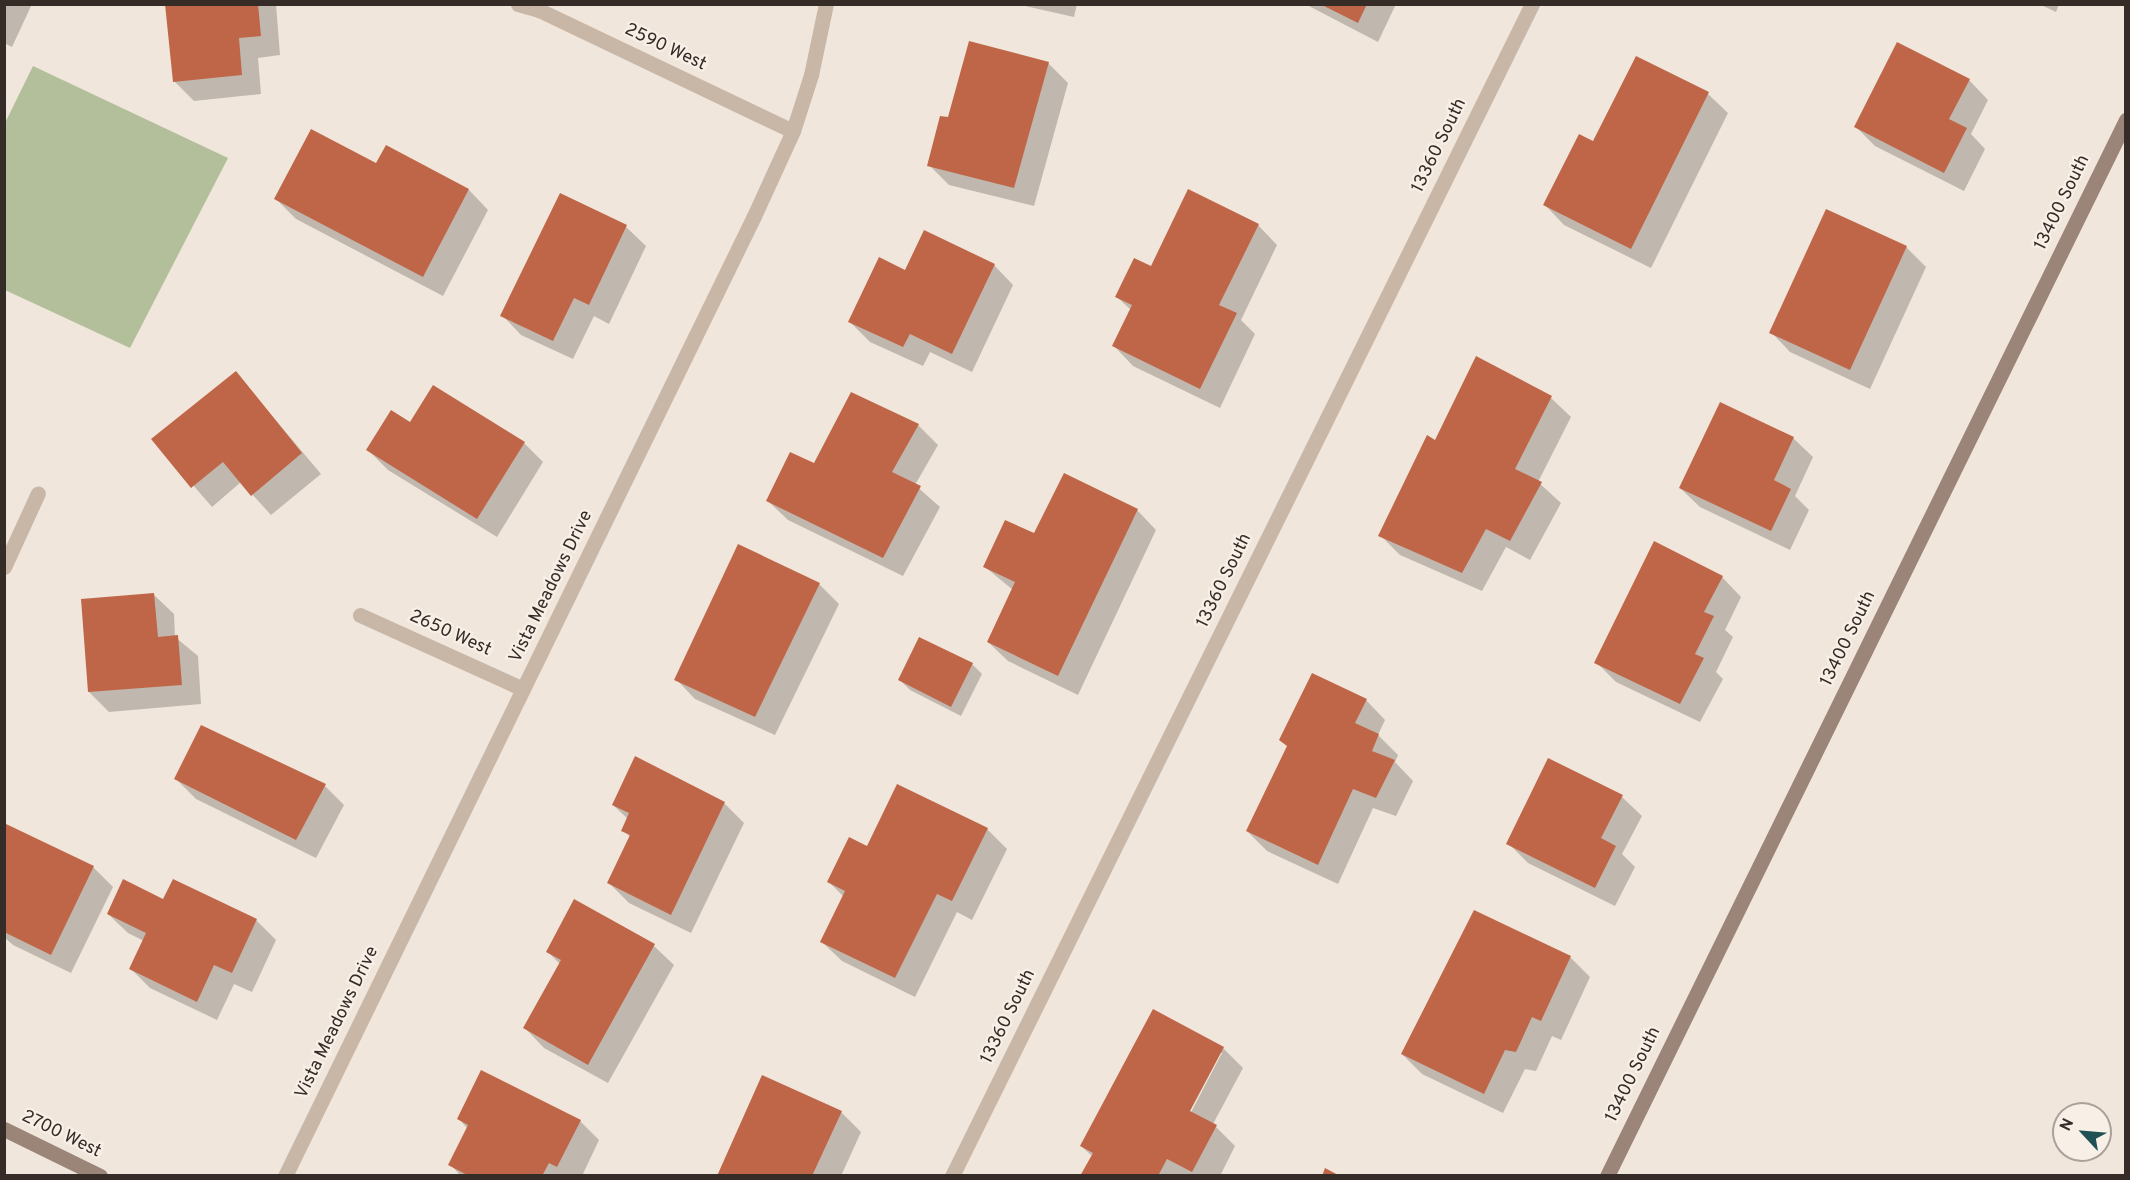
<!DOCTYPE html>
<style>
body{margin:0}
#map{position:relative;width:2130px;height:1180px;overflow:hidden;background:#f0e6db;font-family:Overpass,sans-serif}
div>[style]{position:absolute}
.green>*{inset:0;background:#b3bf9b}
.shadow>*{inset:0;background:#0003}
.building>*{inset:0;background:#c06648}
.lane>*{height:15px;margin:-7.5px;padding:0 7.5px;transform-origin:7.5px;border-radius:7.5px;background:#c8b6a7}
.street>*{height:15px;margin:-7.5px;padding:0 7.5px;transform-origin:7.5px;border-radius:7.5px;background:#c8b6a7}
.secondary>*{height:15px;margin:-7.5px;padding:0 7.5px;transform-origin:7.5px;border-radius:7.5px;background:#9b8579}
span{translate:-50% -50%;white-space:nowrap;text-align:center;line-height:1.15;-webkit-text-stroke:4.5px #f8f0e7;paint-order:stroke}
.street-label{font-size:18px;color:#352b27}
.frame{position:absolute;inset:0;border:6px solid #352b27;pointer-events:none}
.north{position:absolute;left:2052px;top:1102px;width:60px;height:60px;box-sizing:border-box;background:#f8f0e7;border:2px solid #aaa19a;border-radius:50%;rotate:296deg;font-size:16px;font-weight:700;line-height:24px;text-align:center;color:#352b27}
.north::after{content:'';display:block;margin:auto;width:21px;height:27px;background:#1f5154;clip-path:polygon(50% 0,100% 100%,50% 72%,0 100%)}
</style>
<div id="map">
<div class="green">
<div style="clip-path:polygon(33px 66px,228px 158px,130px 348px,5px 290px,5px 123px)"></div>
</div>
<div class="shadow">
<div style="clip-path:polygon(4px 4px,32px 4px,12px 47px,4px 43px)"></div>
<div style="clip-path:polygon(167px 4px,276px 4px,280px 55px,258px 58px,261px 94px,194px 101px,174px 81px)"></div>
<div style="clip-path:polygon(1016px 4px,1077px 4px,1074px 17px)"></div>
<div style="clip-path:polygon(1305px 4px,1396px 4px,1378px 42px)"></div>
<div style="clip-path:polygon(2039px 4px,2059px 4px,2056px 12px)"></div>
<div style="clip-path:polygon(1636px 58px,1708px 94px,1728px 113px,1651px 268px,1564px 225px,1545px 205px,1594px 143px)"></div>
<div style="clip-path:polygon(1048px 63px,1068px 83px,1034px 206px,949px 185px,929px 165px,950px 118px)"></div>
<div style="clip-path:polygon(1969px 80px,1988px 100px,1971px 134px,1985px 149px,1964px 191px,1875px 146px,1856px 127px)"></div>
<div style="clip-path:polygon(386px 147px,469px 190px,488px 210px,443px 296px,296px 219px,276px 199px,377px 165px)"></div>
<div style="clip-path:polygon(561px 195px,626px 227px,646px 246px,609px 324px,594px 316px,573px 359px,521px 335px,502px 315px)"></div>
<div style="clip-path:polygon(1258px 225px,1277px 245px,1241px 320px,1255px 334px,1220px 408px,1133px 366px,1114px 346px,1131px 310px,1117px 297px,1151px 268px)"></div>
<div style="clip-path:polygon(1906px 247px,1926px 267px,1870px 389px,1790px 352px,1771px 332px)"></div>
<div style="clip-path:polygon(994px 265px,1013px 285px,972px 372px,930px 352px,923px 366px,870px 342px,850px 322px,906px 272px)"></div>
<div style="clip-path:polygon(236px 373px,321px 474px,271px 515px,241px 482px,212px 507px,154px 440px)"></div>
<div style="clip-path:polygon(1551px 398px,1571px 417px,1538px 482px,1561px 503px,1530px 560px,1506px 547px,1482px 591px,1400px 555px,1380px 535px,1435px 442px)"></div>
<div style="clip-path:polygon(410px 424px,524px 443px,543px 462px,497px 537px,388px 470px,368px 450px)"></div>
<div style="clip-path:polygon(918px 425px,938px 445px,915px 485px,940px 507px,903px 576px,788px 520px,768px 501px,815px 465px)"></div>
<div style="clip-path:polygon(1793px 438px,1813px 457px,1795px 496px,1809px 510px,1790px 550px,1700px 507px,1680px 488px)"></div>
<div style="clip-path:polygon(1137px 510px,1156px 530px,1078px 695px,1008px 661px,988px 642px,1013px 590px,985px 567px,1035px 535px)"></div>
<div style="clip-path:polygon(1722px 577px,1741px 597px,1725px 630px,1733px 637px,1716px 672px,1723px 679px,1700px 722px,1616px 682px,1596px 662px)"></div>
<div style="clip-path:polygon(819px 584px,839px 604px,775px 735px,695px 699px,676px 679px)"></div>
<div style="clip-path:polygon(154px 595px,174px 614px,175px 637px,198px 656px,201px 704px,109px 712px,89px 692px)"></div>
<div style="clip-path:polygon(972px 664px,982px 674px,961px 716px,910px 690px,900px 680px)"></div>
<div style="clip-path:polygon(1366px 700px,1385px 720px,1378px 735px,1398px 755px,1395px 762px,1413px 781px,1396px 816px,1373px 808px,1338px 884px,1267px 851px,1247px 831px,1289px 747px)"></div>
<div style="clip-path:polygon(636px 758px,725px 804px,744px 823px,691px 933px,629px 903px,609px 883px,631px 838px,623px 830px,628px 819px,613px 805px)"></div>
<div style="clip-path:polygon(176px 779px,325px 786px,344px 805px,316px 858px,196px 799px)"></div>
<div style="clip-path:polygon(1622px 797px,1642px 816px,1622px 854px,1635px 867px,1615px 906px,1528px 863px,1508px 843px)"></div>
<div style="clip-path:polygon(4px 824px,93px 867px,113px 887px,71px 973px,13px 945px,4px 937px)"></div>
<div style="clip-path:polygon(987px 829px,1007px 849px,972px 920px,957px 912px,915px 997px,842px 961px,822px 942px,844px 897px,829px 882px,868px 848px)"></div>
<div style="clip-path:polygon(164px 901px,256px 920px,276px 940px,252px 992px,234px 984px,217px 1020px,150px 988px,131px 969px,144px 941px,128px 933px,108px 914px)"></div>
<div style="clip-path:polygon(575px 901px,654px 946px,674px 965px,608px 1083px,544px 1048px,525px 1028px,560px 964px,547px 951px)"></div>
<div style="clip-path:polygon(1475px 912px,1571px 958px,1590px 977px,1561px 1040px,1552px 1036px,1536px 1071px,1525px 1069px,1503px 1113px,1422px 1074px,1402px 1054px)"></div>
<div style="clip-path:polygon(evenodd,1223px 1048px,1243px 1068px,1213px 1124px,1235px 1146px,1220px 1176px,1082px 1176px,1092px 1156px,1081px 1146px,1223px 1048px,1219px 1053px,1222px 1053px,1188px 1118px,1185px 1116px,1219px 1053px)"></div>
<div style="clip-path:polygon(841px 1112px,861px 1132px,841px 1176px,718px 1176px)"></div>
<div style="clip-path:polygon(459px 1119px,580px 1121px,599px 1140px,582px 1176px,461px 1176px,450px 1164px,468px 1129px)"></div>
</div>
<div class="building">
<div style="clip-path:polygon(165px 4px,258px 4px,261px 36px,239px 38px,242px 75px,173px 82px)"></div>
<div style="clip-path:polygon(1320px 4px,1367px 4px,1358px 23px)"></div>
<div style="clip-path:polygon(969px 41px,1049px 62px,1014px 188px,927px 166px,940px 116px,948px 117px)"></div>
<div style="clip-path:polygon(1897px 42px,1970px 79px,1949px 119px,1967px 128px,1944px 173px,1854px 127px)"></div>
<div style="clip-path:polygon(1636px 56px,1709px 92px,1631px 249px,1543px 205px,1579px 134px,1593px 141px)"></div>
<div style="clip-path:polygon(311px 129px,376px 163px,386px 145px,469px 189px,423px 277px,274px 199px)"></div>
<div style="clip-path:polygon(1188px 189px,1259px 224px,1219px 305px,1237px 313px,1200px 389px,1112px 346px,1132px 305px,1115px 297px,1134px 258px,1151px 266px)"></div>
<div style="clip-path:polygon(560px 193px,627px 225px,589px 305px,574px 298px,553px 341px,500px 316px)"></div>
<div style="clip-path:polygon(1826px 209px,1907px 246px,1850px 370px,1769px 333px)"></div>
<div style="clip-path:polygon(924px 230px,995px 264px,952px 354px,910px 334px,903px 347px,848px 322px,879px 257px,905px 270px)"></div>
<div style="clip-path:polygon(1476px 356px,1552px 396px,1515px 469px,1542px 482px,1510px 541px,1486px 529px,1462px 573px,1378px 536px,1427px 435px,1435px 440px)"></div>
<div style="clip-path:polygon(236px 371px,302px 453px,251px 496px,223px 462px,191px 488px,151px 439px)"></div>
<div style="clip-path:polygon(433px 385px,525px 442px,477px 519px,366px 450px,391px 410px,410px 422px)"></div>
<div style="clip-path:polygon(851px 392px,919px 424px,892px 472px,921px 486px,883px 558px,766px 501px,790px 452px,814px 463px)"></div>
<div style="clip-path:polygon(1720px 402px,1794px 437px,1774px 480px,1791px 489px,1771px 531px,1679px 488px)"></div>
<div style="clip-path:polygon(1064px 473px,1138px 509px,1058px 676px,987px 642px,1015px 582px,983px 567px,1005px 520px,1034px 533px)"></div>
<div style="clip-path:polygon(1654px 541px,1723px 576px,1704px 612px,1714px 616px,1695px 654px,1704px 658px,1680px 704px,1594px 663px)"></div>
<div style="clip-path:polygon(738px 544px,820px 583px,755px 717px,674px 680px)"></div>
<div style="clip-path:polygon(154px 593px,158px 637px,178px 635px,182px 685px,88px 692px,81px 599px)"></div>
<div style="clip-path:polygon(919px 637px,973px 663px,951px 707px,898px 680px)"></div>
<div style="clip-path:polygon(1312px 673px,1367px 699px,1355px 723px,1379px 734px,1372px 751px,1395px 760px,1376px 798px,1353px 789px,1318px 865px,1246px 831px,1287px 746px,1279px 740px)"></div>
<div style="clip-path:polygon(201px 725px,326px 784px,296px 840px,174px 779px)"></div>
<div style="clip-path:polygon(635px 756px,725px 802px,671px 915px,607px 883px,630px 835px,621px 831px,629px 813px,612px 805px)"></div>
<div style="clip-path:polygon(1548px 758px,1623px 795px,1601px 838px,1616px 846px,1595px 888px,1506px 844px)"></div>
<div style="clip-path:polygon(897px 784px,988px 828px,952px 901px,937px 894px,895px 978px,820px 942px,845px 891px,827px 882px,849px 837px,867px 846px)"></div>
<div style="clip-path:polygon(4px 823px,94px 866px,51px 955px,4px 932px)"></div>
<div style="clip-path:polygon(123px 879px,163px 899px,173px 879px,257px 919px,232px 973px,214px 965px,197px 1002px,129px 969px,146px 933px,107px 914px)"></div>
<div style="clip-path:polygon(574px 899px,655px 944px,588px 1065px,523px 1028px,561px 960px,546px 952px)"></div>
<div style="clip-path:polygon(1474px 910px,1571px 956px,1541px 1021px,1532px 1017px,1516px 1052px,1505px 1050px,1484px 1094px,1401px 1054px)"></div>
<div style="clip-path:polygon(1153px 1009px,1224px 1047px,1190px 1111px,1217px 1125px,1192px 1172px,1167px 1159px,1158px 1176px,1080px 1176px,1093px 1153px,1080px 1146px)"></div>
<div style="clip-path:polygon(481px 1070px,581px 1120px,557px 1167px,549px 1163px,542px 1176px,469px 1176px,448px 1165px,468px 1125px,457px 1119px)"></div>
<div style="clip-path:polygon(762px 1075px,842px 1111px,812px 1176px,717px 1176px)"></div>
<div style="clip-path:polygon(1325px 1168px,1340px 1176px,1322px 1176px)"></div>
</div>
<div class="lane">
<div style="left:4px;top:567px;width:81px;rotate:-65.3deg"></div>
</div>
<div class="street">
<div style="left:518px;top:4px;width:22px;rotate:16deg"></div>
<div style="left:539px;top:10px;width:281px;rotate:25.5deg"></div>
<div style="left:360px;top:615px;width:179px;rotate:24.4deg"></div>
<div style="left:285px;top:1176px;width:1068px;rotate:-63.96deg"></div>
<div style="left:754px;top:216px;width:94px;rotate:-65.4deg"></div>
<div style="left:793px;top:131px;width:59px;rotate:-72.2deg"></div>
<div style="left:811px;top:75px;width:73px;rotate:-78.1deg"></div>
<div style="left:952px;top:1176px;width:1308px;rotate:-63.67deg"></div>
</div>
<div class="secondary">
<div style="left:4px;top:1129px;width:107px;rotate:26.1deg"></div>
<div style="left:1607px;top:1176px;width:1177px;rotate:-63.83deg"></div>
</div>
<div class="street-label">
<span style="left:665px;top:48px;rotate:25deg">2590 West</span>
<span style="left:1440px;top:146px;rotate:-64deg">13360 South</span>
<span style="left:2063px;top:203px;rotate:-64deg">13400 South</span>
<span style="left:1225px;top:581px;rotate:-64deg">13360 South</span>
<span style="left:552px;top:587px;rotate:-64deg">Vista Meadows Drive</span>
<span style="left:450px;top:634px;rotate:24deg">2650 West</span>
<span style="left:1849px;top:639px;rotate:-64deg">13400 South</span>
<span style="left:1009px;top:1017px;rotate:-64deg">13360 South</span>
<span style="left:338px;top:1023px;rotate:-64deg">Vista Meadows Drive</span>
<span style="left:1634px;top:1075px;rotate:-64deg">13400 South</span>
<span style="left:61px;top:1135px;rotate:26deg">2700 West</span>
</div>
<div class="frame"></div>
<div class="north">N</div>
</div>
